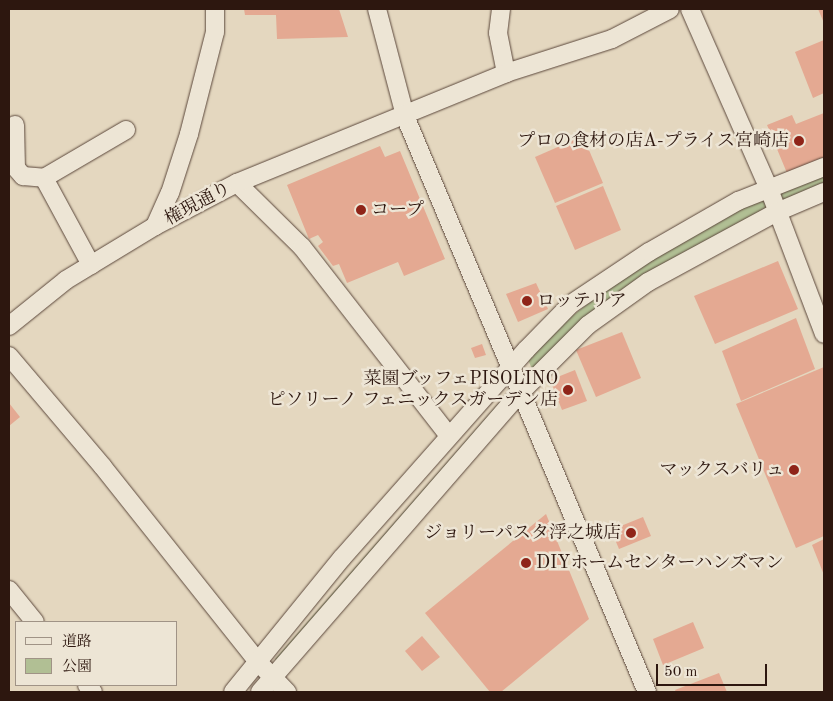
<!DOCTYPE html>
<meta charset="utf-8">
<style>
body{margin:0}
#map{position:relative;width:833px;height:701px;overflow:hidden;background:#e4d7bf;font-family:"Old Standard TT","Noto Serif JP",serif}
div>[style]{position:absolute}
.green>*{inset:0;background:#b1bf94}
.building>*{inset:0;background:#e4a992}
.roads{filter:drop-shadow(0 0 1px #5b473b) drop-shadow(0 0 1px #5b473b)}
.minor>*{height:18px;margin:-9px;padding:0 9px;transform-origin:9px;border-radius:9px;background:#ede5d5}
.dots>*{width:14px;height:14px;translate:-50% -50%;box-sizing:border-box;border:2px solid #ede5d5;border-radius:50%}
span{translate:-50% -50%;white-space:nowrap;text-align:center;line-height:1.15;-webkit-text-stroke:5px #ede5d5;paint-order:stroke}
.poi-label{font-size:18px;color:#2d170f}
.right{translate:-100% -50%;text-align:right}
.left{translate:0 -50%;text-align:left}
.street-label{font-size:18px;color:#2d170f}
.frame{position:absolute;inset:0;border:10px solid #2d170f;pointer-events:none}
.legend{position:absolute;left:15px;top:621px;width:162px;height:65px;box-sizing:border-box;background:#ede5d5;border:1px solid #a09386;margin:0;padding:6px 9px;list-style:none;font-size:15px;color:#2d170f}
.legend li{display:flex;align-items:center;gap:10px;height:25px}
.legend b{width:25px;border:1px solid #a09386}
.scale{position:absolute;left:656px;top:664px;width:111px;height:22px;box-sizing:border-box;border:2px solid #2d170f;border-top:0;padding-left:6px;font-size:15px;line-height:18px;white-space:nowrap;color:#2d170f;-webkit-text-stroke:4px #ede5d5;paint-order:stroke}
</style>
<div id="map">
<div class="green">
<div style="clip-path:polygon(824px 171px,824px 185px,784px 202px,778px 189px)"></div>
<div style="clip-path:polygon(761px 198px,769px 208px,686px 253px,534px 374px,527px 357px,572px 316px,633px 269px)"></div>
<div style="clip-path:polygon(504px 397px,507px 401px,279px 663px,275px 659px)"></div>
</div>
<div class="building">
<div style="clip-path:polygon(244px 9px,339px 9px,348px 37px,277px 39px,276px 15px,245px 15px)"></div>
<div style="clip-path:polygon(818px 9px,824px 9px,824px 23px)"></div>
<div style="clip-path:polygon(824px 40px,824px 93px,813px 98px,795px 52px)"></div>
<div style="clip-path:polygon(824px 113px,824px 157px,787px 173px,767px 125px,792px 115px,796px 124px)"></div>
<div style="clip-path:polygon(583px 136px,603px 183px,555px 203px,535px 157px)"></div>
<div style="clip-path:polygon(380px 146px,385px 157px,400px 151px,445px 259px,404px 276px,398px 262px,347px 283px,339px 264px,333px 266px,318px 246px,323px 242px,318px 235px,309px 239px,287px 185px)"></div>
<div style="clip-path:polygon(603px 186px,621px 230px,575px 250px,556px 206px)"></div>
<div style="clip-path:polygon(778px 261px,798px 309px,715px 344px,694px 296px)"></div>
<div style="clip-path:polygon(536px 283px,548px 309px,518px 322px,506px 294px)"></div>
<div style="clip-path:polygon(796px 318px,815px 369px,741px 401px,722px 351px)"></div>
<div style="clip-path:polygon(622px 332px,641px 378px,596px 397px,576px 350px)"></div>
<div style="clip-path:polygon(482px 344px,486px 355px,475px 358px,471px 348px)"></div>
<div style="clip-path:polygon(824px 367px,824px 536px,796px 548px,736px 404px)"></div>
<div style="clip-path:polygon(575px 370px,587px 401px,562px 410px,550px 380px)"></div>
<div style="clip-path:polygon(9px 403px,20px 417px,9px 426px)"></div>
<div style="clip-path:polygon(546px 514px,589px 619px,501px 692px,490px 692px,425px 613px)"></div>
<div style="clip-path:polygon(643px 517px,651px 536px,619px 549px,611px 530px)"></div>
<div style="clip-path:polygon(824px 539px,824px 575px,812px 545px)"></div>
<div style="clip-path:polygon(693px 622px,704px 648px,663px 665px,653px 639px)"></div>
<div style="clip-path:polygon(422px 636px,440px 657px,422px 671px,405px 651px)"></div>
<div style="clip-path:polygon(719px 673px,727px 692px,676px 692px,675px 690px)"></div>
</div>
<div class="roads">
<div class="minor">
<div style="left:377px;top:9px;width:111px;rotate:75.3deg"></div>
<div style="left:405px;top:116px;width:625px;rotate:67.21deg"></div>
<div style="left:501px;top:9px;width:24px;rotate:97deg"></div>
<div style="left:498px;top:33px;width:41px;rotate:78.7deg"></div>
<div style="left:690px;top:9px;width:197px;rotate:66.3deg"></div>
<div style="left:769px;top:189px;width:155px;rotate:69.2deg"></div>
<div style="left:15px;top:125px;width:43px;rotate:88.7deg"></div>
<div style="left:16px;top:168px;width:11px;rotate:49deg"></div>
<div style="left:23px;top:176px;width:21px;rotate:5deg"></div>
<div style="left:44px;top:178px;width:95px;rotate:-30.3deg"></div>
<div style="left:44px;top:178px;width:99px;rotate:61.6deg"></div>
<div style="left:237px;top:183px;width:91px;rotate:44.6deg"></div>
<div style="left:302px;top:247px;width:239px;rotate:52.1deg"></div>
<div style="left:155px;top:226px;width:36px;rotate:-66deg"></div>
<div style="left:170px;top:193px;width:62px;rotate:-72.1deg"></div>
<div style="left:189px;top:134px;width:105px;rotate:-75.7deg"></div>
<div style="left:215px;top:32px;width:23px;rotate:-90deg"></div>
<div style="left:9px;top:326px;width:73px;rotate:-38.9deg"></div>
<div style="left:66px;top:280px;width:104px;rotate:-31.2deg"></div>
<div style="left:155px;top:226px;width:93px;rotate:-27.7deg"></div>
<div style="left:237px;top:183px;width:291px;rotate:-22.2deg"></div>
<div style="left:506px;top:73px;width:111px;rotate:-17.8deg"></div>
<div style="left:612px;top:39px;width:65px;rotate:-27.3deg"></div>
<div style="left:9px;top:356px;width:145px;rotate:49.7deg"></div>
<div style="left:103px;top:467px;width:249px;rotate:51.5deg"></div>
<div style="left:258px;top:662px;width:42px;rotate:46deg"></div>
<div style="left:9px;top:590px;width:41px;rotate:50.9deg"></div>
<div style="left:87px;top:685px;width:9px;rotate:49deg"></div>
<div style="left:233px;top:692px;width:173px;rotate:-50.9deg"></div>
<div style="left:342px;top:558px;width:278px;rotate:-48.5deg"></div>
<div style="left:526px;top:350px;width:64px;rotate:-45.6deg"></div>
<div style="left:571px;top:304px;width:94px;rotate:-33.7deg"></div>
<div style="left:649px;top:252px;width:103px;rotate:-29.8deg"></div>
<div style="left:738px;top:201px;width:92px;rotate:-21.6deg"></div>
<div style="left:260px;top:692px;width:399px;rotate:-49deg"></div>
<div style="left:522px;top:391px;width:93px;rotate:-45deg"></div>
<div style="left:588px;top:325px;width:74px;rotate:-35.6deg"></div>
<div style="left:648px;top:282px;width:147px;rotate:-28.5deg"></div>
<div style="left:777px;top:212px;width:51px;rotate:-23.1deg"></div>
</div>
</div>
<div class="dots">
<div style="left:799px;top:141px;background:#8f2418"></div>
<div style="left:361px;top:210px;background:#8f2418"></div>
<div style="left:527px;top:301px;background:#8f2418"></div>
<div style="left:568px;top:390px;background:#8f2418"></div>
<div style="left:794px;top:470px;background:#8f2418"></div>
<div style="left:631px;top:533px;background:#8f2418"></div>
<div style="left:526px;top:563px;background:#8f2418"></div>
</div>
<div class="poi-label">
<span class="right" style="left:789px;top:141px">プロの食材の店A-プライス宮崎店</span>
<span class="left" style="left:371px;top:210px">コープ</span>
<span class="left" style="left:537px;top:301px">ロッテリア</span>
<span class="right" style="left:558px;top:390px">菜園ブッフェPISOLINO<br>ピソリーノ フェニックスガーデン店</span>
<span class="right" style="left:784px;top:470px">マックスバリュ</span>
<span class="right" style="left:621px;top:533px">ジョリーパスタ浮之城店</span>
<span class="left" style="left:536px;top:563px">DIYホームセンターハンズマン</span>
</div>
<div class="street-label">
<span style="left:198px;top:204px;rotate:-28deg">権現通り</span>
</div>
<div class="frame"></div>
<ul class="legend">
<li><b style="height:6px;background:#ede5d5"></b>道路</li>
<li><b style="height:14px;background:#b1bf94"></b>公園</li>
</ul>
<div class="scale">50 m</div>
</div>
